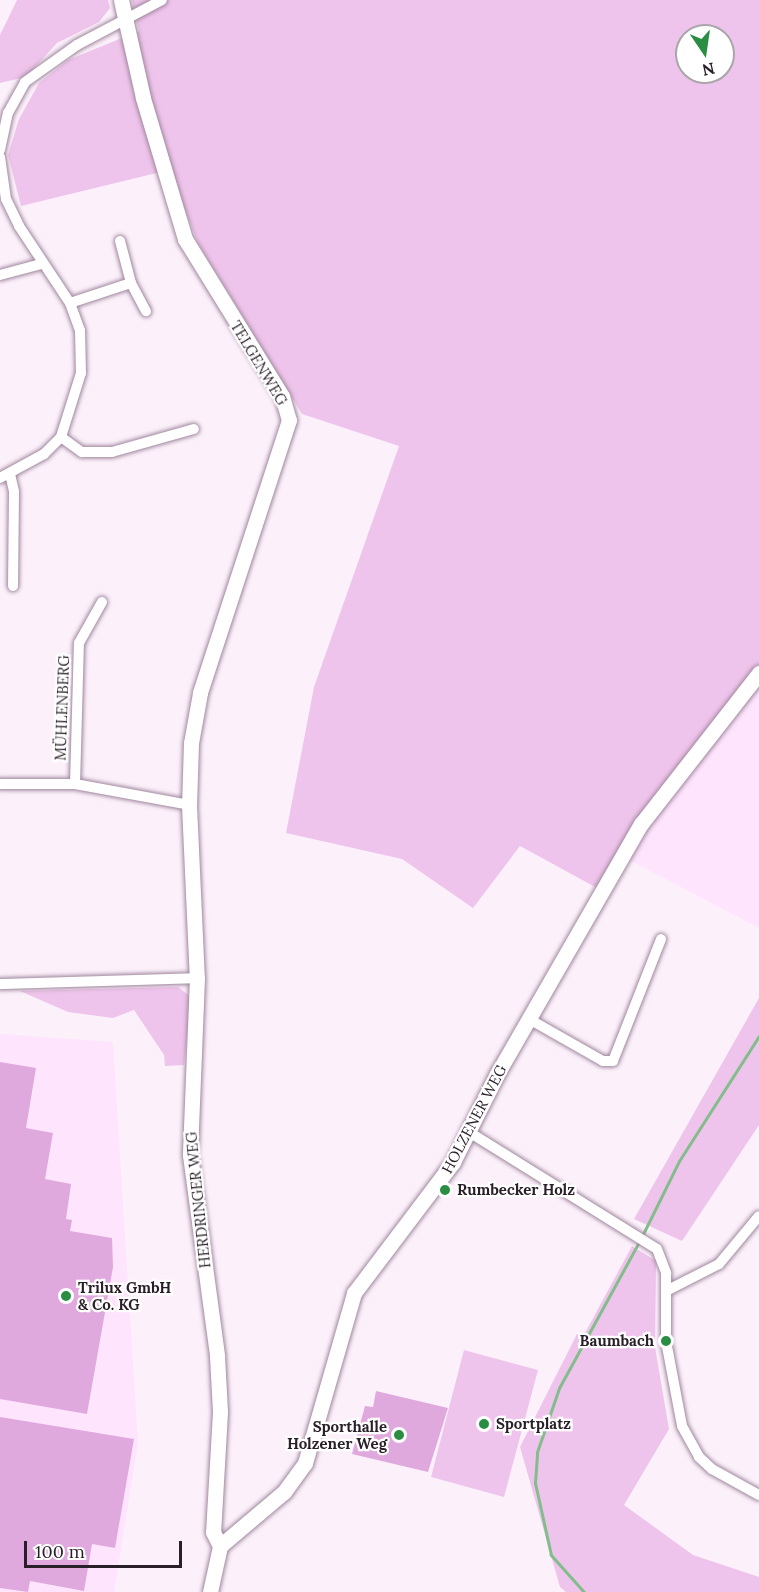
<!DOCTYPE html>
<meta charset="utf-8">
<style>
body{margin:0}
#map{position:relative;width:759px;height:1592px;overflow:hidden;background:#fcf1fb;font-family:Lora,serif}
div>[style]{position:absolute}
.built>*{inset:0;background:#fee4fd}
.green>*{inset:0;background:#efc4ec}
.stream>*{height:3px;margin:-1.5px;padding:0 1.5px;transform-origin:1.5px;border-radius:1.5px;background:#83bd8b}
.building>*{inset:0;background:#e0a9dd}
.roads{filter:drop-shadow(0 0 2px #a0879e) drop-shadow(0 0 2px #a0879e)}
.street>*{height:10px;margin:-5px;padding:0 5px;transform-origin:5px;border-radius:5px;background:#fff}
.secondary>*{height:15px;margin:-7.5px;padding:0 7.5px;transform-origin:7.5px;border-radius:7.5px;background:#fff}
.dots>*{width:16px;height:16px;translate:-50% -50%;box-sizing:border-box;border:3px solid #fff;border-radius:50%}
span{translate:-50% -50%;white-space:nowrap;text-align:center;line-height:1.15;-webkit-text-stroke:4.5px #fff;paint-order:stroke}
.street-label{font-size:15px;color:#291f28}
.poi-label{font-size:15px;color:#291f28;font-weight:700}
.left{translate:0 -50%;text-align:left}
.right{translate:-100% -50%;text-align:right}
.north{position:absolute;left:675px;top:24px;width:60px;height:60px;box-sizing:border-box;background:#fff;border:2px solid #a9a5a9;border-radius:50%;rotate:167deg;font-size:16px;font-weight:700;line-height:24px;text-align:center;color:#291f28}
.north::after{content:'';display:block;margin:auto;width:21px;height:27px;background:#298e44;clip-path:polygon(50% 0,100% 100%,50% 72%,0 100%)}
.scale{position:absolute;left:24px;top:1541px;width:158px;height:27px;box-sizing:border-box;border:3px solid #291f28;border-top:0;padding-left:8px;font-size:18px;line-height:21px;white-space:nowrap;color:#291f28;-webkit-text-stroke:4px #fff;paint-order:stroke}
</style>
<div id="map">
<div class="built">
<div style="clip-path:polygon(759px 683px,759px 928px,620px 855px)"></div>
<div style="clip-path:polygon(0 1034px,113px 1042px,138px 1443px,114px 1592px,0 1592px)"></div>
</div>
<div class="green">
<div style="clip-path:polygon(17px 0,108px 0,110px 8px,99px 22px,57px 43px,26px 77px,0 83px,0 35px)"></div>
<div style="clip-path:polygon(evenodd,132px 0,759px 0,759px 683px,597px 888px,520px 846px,473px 908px,402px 859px,286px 833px,314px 687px,399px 446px,302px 414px,198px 243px,169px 170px,21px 206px,8px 155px,19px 119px,39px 83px,68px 60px,139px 31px,132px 0,687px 36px,723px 36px,723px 72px,687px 72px,687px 36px)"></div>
<div style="clip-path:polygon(178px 987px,191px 997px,184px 1065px,165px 1066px,164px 1055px,134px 1010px,113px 1018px,68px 1012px,20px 991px)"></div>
<div style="clip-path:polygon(759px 998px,759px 1125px,682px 1241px,634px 1219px)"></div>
<div style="clip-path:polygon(632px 1246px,656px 1261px,655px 1347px,669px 1429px,624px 1505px,693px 1555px,759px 1577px,759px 1592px,566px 1592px,560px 1587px,520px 1447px,577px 1334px,585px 1333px)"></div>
<div style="clip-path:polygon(464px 1350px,538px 1370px,504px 1497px,431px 1477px)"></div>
</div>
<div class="stream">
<div style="left:642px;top:1236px;width:84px;rotate:-63.7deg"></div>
<div style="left:679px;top:1161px;width:148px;rotate:-57.4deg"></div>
<div style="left:584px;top:1592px;width:50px;rotate:-131.7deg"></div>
<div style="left:551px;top:1555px;width:74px;rotate:-102.5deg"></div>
<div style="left:535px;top:1483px;width:31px;rotate:-86deg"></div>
<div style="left:537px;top:1452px;width:68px;rotate:-71deg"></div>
<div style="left:559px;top:1388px;width:166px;rotate:-61.3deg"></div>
</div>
<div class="building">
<div style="clip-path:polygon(0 1062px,36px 1068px,26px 1128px,53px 1133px,45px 1179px,71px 1184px,66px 1219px,72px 1220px,70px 1231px,112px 1238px,113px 1267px,87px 1414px,0 1399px)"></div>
<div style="clip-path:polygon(376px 1391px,448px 1408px,428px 1472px,352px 1454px,365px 1406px,373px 1407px)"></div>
<div style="clip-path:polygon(0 1417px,134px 1439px,115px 1548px,92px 1544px,84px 1591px,30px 1581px,28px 1592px,0 1588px)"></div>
</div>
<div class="roads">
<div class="street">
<div style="left:0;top:150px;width:38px;rotate:-78deg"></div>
<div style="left:8px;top:113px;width:35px;rotate:-61deg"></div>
<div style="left:25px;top:82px;width:64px;rotate:-35.4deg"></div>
<div style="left:77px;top:45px;width:96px;rotate:-27.9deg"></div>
<div style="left:0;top:157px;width:42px;rotate:81.9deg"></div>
<div style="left:6px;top:199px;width:30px;rotate:64deg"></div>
<div style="left:19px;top:226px;width:92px;rotate:56.5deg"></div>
<div style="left:70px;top:303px;width:29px;rotate:70deg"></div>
<div style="left:80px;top:330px;width:43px;rotate:88.7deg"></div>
<div style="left:81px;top:373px;width:67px;rotate:107.4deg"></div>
<div style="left:61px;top:437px;width:24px;rotate:135deg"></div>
<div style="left:44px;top:454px;width:50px;rotate:151.4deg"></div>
<div style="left:120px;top:241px;width:43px;rotate:75.3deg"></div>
<div style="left:131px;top:283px;width:32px;rotate:62deg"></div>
<div style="left:0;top:275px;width:42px;rotate:-15deg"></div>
<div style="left:70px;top:303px;width:64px;rotate:-18.2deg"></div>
<div style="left:61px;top:437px;width:26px;rotate:36deg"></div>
<div style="left:82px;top:452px;width:30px"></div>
<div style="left:112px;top:452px;width:85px;rotate:-15.7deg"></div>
<div style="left:10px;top:474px;width:18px;rotate:77deg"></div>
<div style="left:14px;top:492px;width:94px;rotate:90.6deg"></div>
<div style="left:0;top:784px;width:75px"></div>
<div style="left:75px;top:784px;width:116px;rotate:10.4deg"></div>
<div style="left:75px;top:784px;width:141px;rotate:-88.4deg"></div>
<div style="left:79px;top:643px;width:47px;rotate:-60.7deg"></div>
<div style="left:0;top:984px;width:197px;rotate:-1.7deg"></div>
<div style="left:529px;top:1019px;width:85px;rotate:29.6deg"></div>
<div style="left:603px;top:1061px;width:10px"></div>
<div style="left:613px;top:1061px;width:131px;rotate:-68.5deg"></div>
<div style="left:469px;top:1132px;width:221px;rotate:31.9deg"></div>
<div style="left:657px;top:1249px;width:26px;rotate:69deg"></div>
<div style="left:666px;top:1273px;width:68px;rotate:90deg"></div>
<div style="left:666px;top:1341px;width:86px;rotate:79.3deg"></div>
<div style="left:682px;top:1426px;width:35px;rotate:61deg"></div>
<div style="left:699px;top:1457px;width:18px;rotate:43deg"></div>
<div style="left:712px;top:1469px;width:54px;rotate:29deg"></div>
<div style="left:668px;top:1290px;width:57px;rotate:-27deg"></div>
<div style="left:719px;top:1264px;width:62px;rotate:-50.2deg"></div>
</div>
<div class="secondary">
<div style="left:121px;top:0;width:100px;rotate:77.3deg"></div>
<div style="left:143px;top:98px;width:147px;rotate:73.4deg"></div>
<div style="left:185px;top:239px;width:185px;rotate:58.3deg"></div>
<div style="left:282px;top:396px;width:25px;rotate:74deg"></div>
<div style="left:289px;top:420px;width:287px;rotate:108.1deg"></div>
<div style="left:200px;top:693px;width:51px;rotate:100.2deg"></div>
<div style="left:191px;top:743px;width:62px;rotate:91.8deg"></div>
<div style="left:189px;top:805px;width:173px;rotate:87.4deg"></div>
<div style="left:197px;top:978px;width:177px;rotate:92.3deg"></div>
<div style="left:190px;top:1155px;width:203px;rotate:82.3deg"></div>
<div style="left:217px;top:1356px;width:56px;rotate:86.9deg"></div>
<div style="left:220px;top:1412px;width:120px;rotate:93.3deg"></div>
<div style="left:213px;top:1532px;width:16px;rotate:63deg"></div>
<div style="left:210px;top:1592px;width:47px;rotate:-77.7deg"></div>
<div style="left:220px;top:1546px;width:84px;rotate:-40.2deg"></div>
<div style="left:284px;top:1492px;width:36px;rotate:-54deg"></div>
<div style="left:305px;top:1463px;width:177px;rotate:-73.9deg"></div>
<div style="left:354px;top:1293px;width:164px;rotate:-52.9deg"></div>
<div style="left:453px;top:1162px;width:98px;rotate:-63.4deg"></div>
<div style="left:497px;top:1074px;width:289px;rotate:-60.1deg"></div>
<div style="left:641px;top:824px;width:192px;rotate:-52deg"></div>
</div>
</div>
<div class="dots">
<div style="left:445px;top:1190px;background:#298e44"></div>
<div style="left:66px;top:1296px;background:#298e44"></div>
<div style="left:666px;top:1341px;background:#298e44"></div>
<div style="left:484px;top:1424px;background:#298e44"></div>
<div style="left:399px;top:1435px;background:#298e44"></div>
</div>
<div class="street-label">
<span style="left:259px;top:363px;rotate:59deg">TELGENWEG</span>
<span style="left:62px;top:708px;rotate:-88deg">MÜHLENBERG</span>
<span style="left:474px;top:1119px;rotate:-62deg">HOLZENER WEG</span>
<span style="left:198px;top:1200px;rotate:-96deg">HERDRINGER WEG</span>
</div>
<div class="poi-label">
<span class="left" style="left:457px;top:1190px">Rumbecker Holz</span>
<span class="left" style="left:78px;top:1296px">Trilux GmbH<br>&amp; Co. KG</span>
<span class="right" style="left:654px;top:1341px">Baumbach</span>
<span class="left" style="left:496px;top:1424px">Sportplatz</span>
<span class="right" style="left:387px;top:1435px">Sporthalle<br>Holzener Weg</span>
</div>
<div class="north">N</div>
<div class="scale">100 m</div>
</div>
